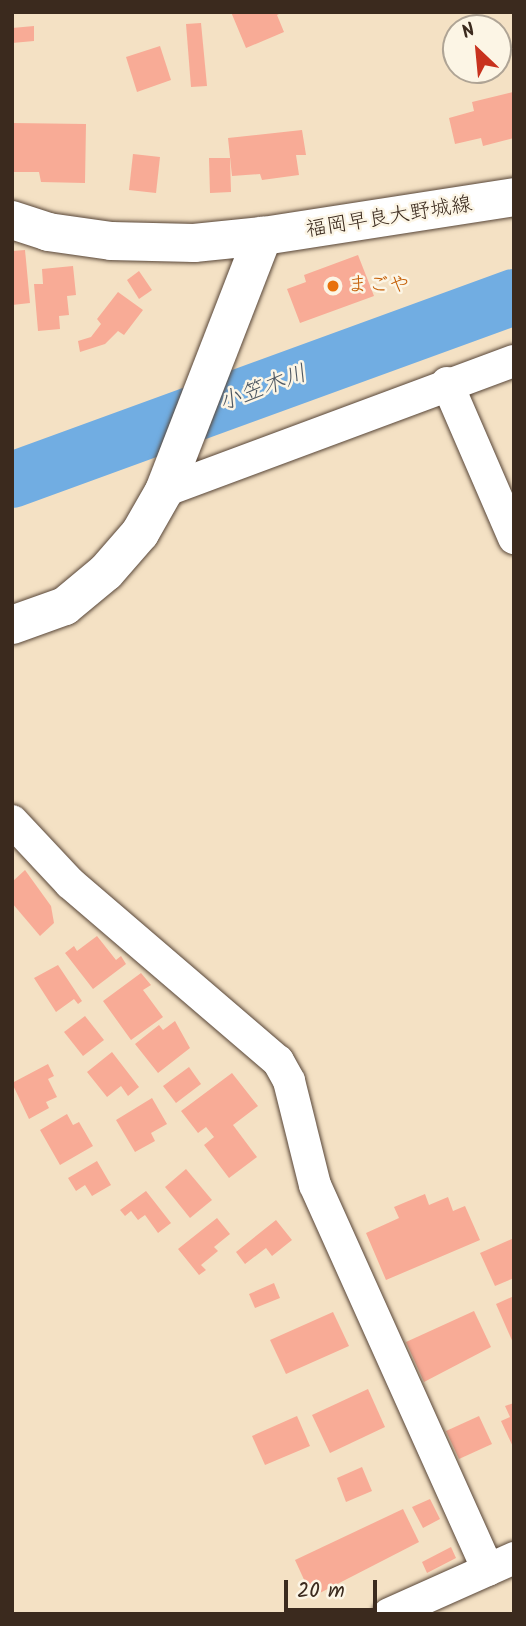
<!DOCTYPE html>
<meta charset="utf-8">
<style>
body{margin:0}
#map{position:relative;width:526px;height:1626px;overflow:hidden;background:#f4e1c4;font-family:Kalam,"Klee One",sans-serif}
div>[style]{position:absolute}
.river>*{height:56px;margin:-28px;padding:0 28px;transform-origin:28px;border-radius:28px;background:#71ade2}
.building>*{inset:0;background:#f8ab96}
.roads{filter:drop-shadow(0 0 2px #574537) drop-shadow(0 0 2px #574537)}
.minor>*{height:32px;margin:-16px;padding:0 16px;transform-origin:16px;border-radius:16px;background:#fff}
.secondary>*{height:38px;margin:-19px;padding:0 19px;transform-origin:19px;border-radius:19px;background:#fff}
.primary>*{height:38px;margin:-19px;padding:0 19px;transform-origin:19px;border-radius:19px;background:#fff}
.dots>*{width:19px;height:19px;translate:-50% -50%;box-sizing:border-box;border:4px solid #fcf5e5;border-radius:50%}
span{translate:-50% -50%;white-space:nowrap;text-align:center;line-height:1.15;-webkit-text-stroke:5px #fcf5e5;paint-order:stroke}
.street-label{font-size:21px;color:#3b2a1e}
.food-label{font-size:21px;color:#c56008}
.left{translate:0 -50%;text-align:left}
.water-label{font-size:23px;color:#4e5863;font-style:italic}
.frame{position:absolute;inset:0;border:14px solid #3b2a1e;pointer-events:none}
.north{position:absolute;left:442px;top:14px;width:70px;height:70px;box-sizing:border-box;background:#fcf5e5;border:2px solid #afa495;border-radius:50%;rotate:334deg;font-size:19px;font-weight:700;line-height:28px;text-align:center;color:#3b2a1e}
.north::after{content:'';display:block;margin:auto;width:24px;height:32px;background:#c8321e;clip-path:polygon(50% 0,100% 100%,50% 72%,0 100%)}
.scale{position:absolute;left:284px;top:1580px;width:93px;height:32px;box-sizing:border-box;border:4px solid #3b2a1e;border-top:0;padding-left:9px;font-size:21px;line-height:24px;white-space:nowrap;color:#3b2a1e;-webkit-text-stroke:5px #fcf5e5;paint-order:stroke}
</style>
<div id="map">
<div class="river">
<div style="left:12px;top:480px;width:534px;rotate:-20.03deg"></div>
</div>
<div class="building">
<div style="clip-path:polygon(231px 12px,283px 12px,277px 15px,284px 32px,246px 48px)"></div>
<div style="clip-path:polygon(201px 23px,207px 86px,191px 87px,186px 24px)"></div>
<div style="clip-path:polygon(34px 26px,34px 41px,12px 43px,12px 28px)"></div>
<div style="clip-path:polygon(160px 46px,171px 80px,137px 92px,126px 57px)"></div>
<div style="clip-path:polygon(513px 92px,514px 138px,483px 146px,481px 138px,455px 144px,449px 118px,474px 111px,472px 102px)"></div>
<div style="clip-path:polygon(12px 123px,86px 124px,85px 183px,41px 182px,39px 172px,12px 172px)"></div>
<div style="clip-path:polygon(302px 130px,306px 155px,296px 155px,299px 175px,262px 180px,260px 174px,232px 176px,228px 138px)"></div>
<div style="clip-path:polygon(133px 154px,160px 157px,156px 193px,129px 190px)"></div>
<div style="clip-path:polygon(209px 158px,230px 158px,231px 192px,210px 193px)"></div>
<div style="clip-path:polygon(25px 250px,30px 303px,12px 305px,12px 251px)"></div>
<div style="clip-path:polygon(358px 255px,374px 296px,300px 323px,287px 289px,306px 282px,304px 275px)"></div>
<div style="clip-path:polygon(73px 266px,76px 295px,67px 296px,69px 315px,59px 316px,60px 329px,38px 331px,34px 284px,43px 284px,42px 269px)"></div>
<div style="clip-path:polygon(139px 271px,152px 290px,139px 299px,127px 280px)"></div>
<div style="clip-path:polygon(118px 292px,143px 310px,124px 335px,118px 331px,105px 344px,80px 352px,78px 341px,91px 337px,101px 324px,97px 319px)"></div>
<div style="clip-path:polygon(25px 870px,51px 906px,54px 923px,40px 936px,12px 903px,12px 882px)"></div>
<div style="clip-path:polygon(97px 936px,116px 960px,121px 956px,126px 964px,93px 989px,65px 953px,74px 946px,77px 951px)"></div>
<div style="clip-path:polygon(58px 965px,82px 1001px,78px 1004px,74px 999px,56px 1012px,34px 978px)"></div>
<div style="clip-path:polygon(141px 973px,151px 985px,143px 990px,163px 1017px,131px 1040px,103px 1001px)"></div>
<div style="clip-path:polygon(85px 1016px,104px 1040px,83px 1056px,64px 1032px)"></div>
<div style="clip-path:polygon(175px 1021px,190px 1048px,158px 1073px,135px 1044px,159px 1025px,163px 1030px)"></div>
<div style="clip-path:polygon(112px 1052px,139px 1087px,128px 1096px,121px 1086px,107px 1097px,87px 1072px)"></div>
<div style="clip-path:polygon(48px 1064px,54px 1076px,48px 1079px,57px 1097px,46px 1102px,49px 1108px,29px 1119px,12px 1083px)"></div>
<div style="clip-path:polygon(189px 1067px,201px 1084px,176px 1103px,163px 1086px)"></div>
<div style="clip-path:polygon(232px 1073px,258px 1106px,233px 1125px,257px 1157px,229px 1178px,204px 1145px,214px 1137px,206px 1127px,198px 1133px,181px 1111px)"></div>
<div style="clip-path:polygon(152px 1098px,167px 1124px,151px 1133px,155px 1141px,135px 1152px,116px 1120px)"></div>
<div style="clip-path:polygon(67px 1114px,73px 1125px,79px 1122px,93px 1146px,60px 1165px,40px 1130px)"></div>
<div style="clip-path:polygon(97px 1161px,111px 1185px,92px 1196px,85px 1185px,76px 1191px,68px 1178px)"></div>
<div style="clip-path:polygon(186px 1169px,212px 1200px,190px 1218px,165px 1187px)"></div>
<div style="clip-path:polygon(146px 1191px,171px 1223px,158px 1233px,145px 1215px,138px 1220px,131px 1211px,125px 1216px,120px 1210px)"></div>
<div style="clip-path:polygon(425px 1194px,429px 1205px,448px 1197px,453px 1211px,465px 1206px,480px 1240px,386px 1280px,366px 1233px,399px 1218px,394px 1207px)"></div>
<div style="clip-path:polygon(217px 1218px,230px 1234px,214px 1247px,218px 1251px,201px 1265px,206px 1270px,199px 1275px,178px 1249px)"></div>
<div style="clip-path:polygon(276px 1220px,292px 1240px,272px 1256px,266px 1248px,245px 1264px,236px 1252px)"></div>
<div style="clip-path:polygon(514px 1238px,514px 1278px,495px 1286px,480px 1253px)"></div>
<div style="clip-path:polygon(274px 1283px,280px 1298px,255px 1308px,249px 1294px)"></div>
<div style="clip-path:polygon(514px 1296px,514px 1345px,496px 1304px)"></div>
<div style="clip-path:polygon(474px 1311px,491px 1347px,424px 1382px,406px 1342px)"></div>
<div style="clip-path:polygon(333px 1312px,349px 1346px,286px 1374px,270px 1340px)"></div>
<div style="clip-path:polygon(368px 1389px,385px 1427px,330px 1453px,312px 1415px)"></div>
<div style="clip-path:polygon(514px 1403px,514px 1449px,501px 1421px,510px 1417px,505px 1406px)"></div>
<div style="clip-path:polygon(297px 1416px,310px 1446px,265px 1465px,252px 1436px)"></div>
<div style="clip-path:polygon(479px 1416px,492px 1444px,459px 1459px,446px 1431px)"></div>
<div style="clip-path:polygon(362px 1467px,372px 1491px,346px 1502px,337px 1478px)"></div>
<div style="clip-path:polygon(430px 1499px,440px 1519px,423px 1528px,412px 1507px)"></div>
<div style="clip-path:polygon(403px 1509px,419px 1542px,312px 1597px,295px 1560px)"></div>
<div style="clip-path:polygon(451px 1547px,456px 1558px,427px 1573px,422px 1562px)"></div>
</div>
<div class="roads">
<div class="minor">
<div style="left:447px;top:383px;width:169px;rotate:66.6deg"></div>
<div style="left:164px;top:491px;width:373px;rotate:-20.4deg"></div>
<div style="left:12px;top:821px;width:85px;rotate:46.9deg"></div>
<div style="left:70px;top:883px;width:274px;rotate:40.6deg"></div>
<div style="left:278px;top:1061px;width:23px;rotate:61deg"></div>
<div style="left:289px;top:1081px;width:107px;rotate:76deg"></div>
<div style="left:315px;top:1185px;width:422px;rotate:65.8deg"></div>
<div style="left:389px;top:1614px;width:137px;rotate:-24.1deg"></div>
</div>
<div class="secondary">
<div style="left:12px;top:220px;width:38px;rotate:18deg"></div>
<div style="left:48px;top:232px;width:64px;rotate:8.1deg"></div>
<div style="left:111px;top:241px;width:83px;rotate:1.4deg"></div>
<div style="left:194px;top:243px;width:69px;rotate:-5.8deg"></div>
</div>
<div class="primary">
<div style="left:12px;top:625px;width:56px;rotate:-19.7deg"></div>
<div style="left:65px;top:606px;width:53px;rotate:-39.7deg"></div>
<div style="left:106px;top:572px;width:52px;rotate:-48.9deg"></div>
<div style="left:140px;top:533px;width:48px;rotate:-60.3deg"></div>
<div style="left:164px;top:491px;width:274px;rotate:-68.8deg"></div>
<div style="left:263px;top:236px;width:254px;rotate:-8.8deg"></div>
</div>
</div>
<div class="dots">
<div style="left:333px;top:286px;background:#e8710a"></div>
</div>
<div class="street-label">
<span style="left:389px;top:218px;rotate:-9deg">福岡早良大野城線</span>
</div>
<div class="food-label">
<span class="left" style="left:347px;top:286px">まごや</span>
</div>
<div class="water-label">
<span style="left:263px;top:389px;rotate:-20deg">小笠木川</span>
</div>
<div class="frame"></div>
<div class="north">N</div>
<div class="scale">20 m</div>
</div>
